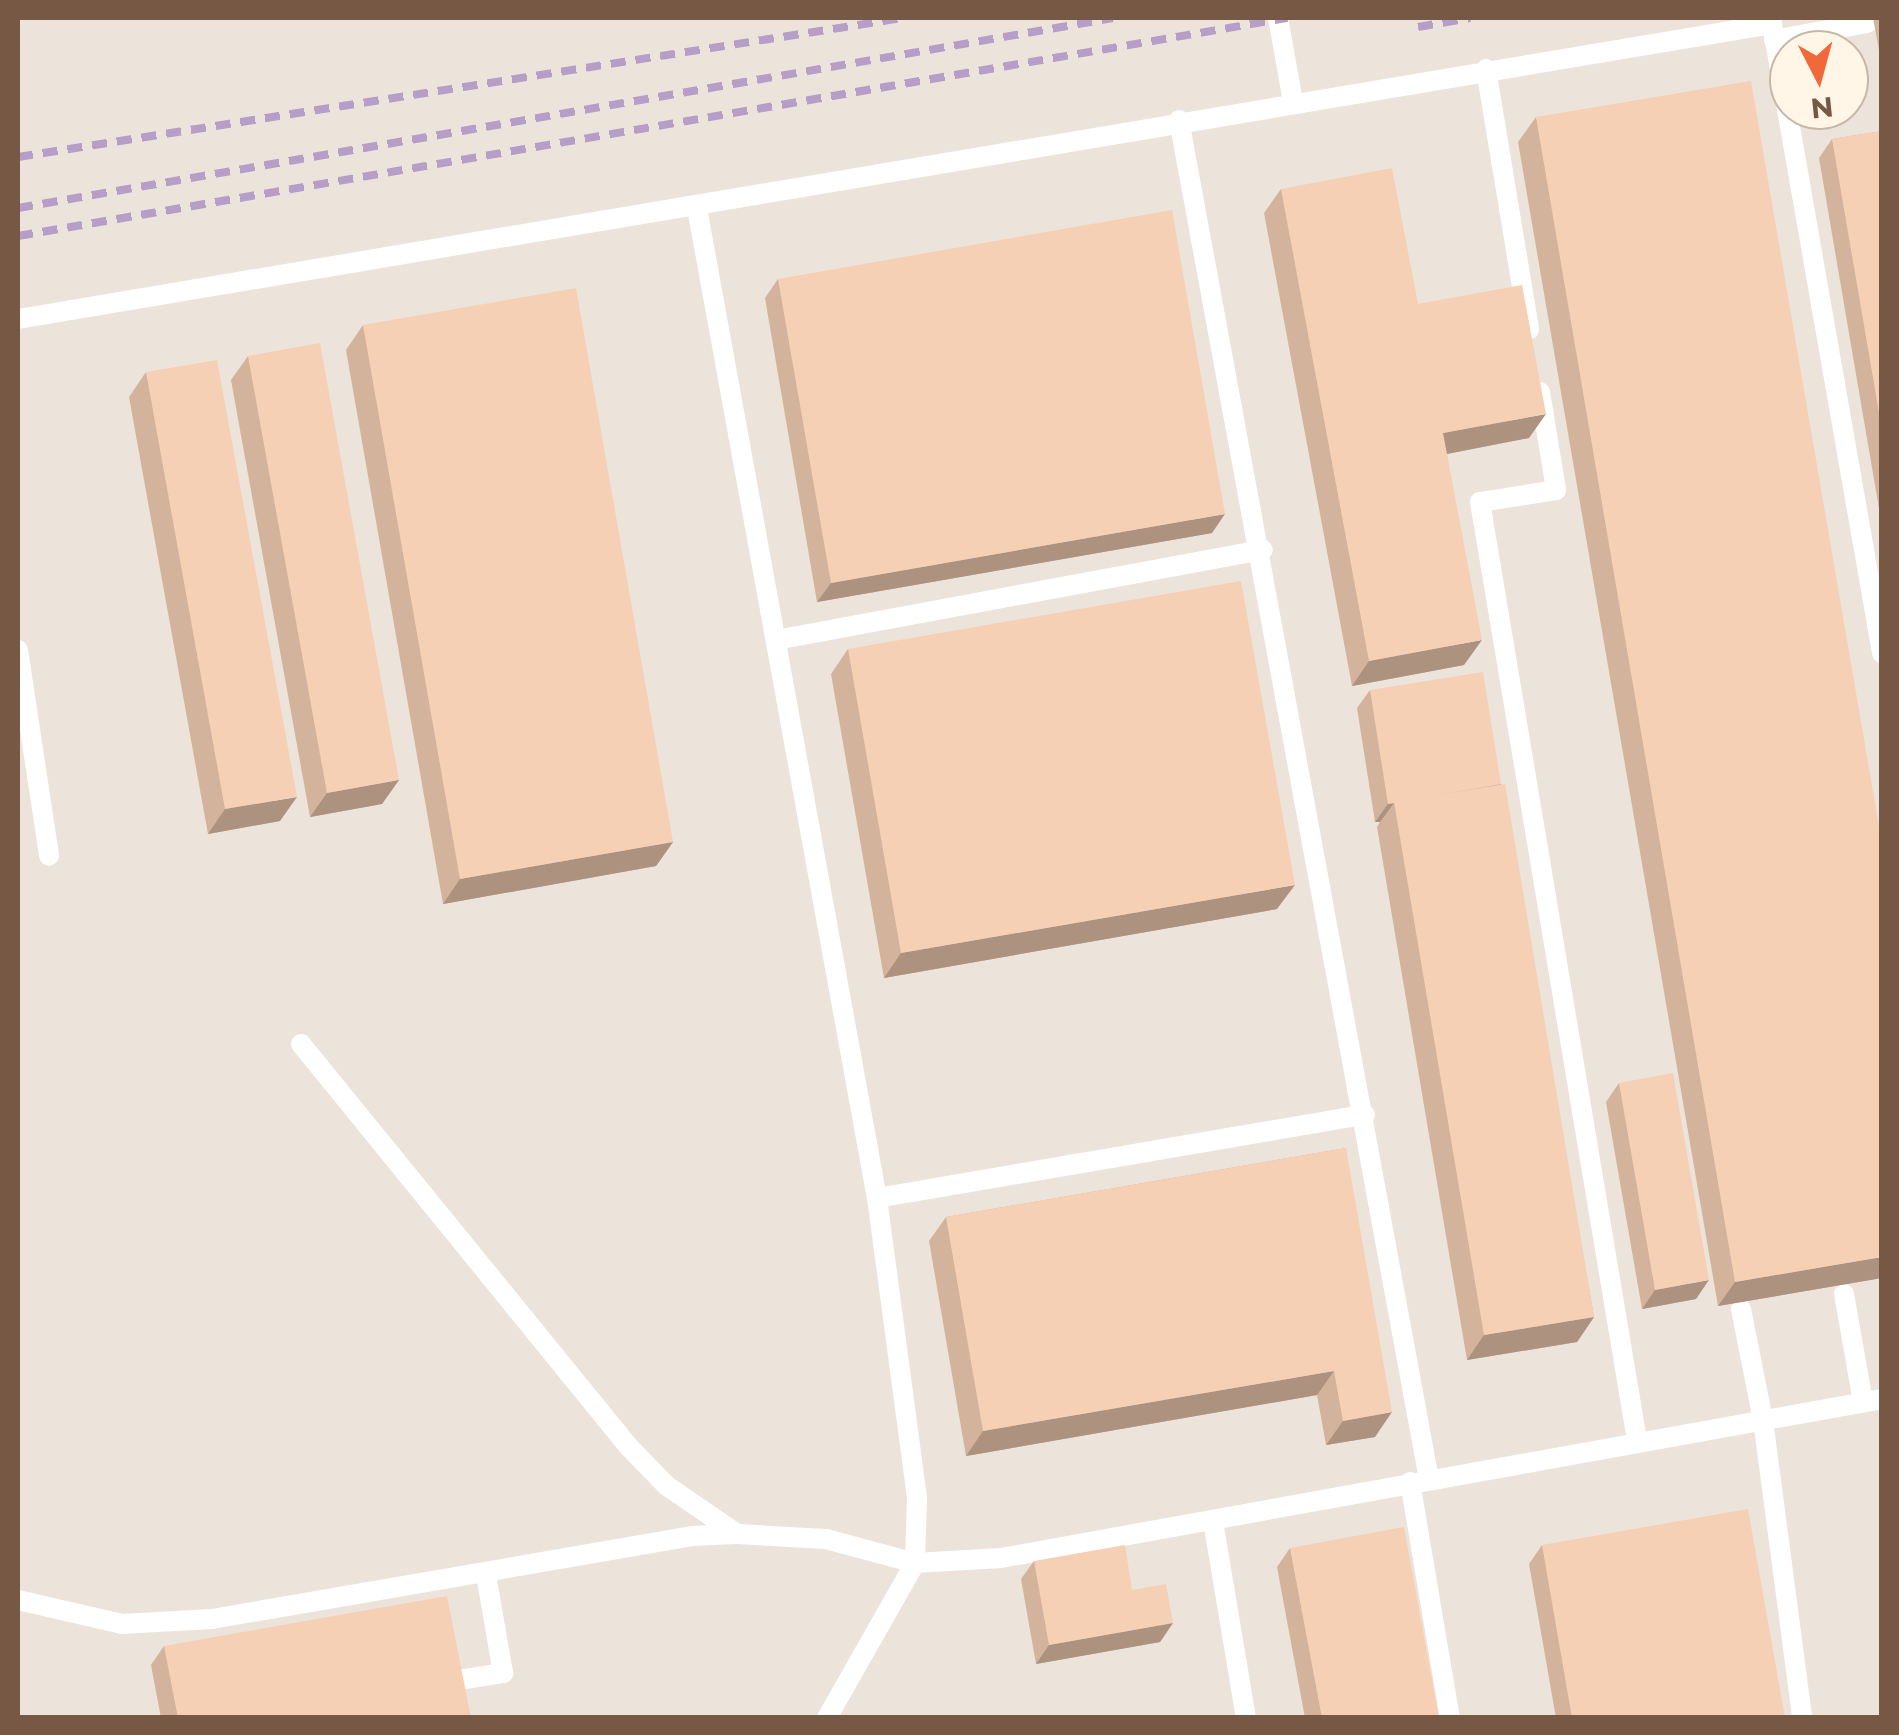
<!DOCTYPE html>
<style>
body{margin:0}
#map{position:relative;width:1899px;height:1735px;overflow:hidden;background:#fef3df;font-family:Montserrat,sans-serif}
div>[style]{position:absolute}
.industrial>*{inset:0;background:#ece3db}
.service>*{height:20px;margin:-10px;padding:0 10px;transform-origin:10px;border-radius:10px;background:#fff}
.rail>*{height:8px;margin-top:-4px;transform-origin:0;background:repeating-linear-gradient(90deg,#b59ec7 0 15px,transparent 0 25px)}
.wall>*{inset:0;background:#d3b39c}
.shaded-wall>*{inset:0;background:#ac927f}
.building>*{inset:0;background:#f5d0b5}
span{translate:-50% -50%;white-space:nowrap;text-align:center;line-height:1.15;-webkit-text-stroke:8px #fff6e7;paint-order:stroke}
.frame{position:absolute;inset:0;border:20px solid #765845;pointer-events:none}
.north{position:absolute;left:1769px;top:30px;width:100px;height:100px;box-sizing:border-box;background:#fff6e7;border:2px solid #c8b7a6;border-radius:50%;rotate:174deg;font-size:28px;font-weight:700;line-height:40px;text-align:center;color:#765845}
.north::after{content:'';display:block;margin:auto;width:35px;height:45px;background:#f1683b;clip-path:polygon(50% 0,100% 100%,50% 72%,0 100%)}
</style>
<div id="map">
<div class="industrial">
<div style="clip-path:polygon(evenodd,18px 18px,1881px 18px,1881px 1717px,18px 1717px,18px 18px,1789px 50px,1849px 50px,1849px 110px,1789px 110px,1789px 50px)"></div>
</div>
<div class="service">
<div style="left:1278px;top:18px;width:84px;rotate:79.8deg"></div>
<div style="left:1771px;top:18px;width:645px;rotate:80.08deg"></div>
<div style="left:1774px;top:40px;width:95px;rotate:-10.4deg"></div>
<div style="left:1486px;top:69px;width:264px;rotate:80.6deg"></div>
<div style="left:1179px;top:120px;width:1382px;rotate:79.58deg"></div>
<div style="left:697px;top:208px;width:1006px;rotate:79.7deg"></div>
<div style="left:877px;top:1198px;width:303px;rotate:82.4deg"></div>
<div style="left:917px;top:1498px;width:65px;rotate:91.8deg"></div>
<div style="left:915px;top:1563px;width:178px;rotate:119.6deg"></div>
<div style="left:18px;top:319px;width:1778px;rotate:-9.55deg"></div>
<div style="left:1540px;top:392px;width:99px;rotate:80.7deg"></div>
<div style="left:1556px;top:490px;width:77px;rotate:171deg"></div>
<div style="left:1480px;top:502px;width:951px;rotate:80.5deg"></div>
<div style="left:776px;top:640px;width:495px;rotate:-10.5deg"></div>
<div style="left:18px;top:650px;width:208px;rotate:81.4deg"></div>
<div style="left:301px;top:1044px;width:520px;rotate:50.86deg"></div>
<div style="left:629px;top:1447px;width:54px;rotate:45.7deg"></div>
<div style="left:667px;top:1486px;width:85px;rotate:34.4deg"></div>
<div style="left:877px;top:1198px;width:495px;rotate:-9.7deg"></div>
<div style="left:1844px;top:1294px;width:110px;rotate:80deg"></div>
<div style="left:1741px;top:1309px;width:113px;rotate:78.8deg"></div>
<div style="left:1763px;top:1420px;width:301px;rotate:82.5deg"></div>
<div style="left:1410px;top:1482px;width:239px;rotate:80.4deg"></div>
<div style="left:1213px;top:1521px;width:200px;rotate:80.5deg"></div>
<div style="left:18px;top:1600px;width:107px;rotate:13deg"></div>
<div style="left:122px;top:1624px;width:90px;rotate:-3.2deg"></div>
<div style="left:212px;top:1619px;width:487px;rotate:-9.8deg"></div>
<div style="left:692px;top:1536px;width:45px;rotate:-2.5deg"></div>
<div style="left:737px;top:1534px;width:89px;rotate:3.2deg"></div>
<div style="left:826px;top:1539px;width:92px;rotate:15.1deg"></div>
<div style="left:915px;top:1563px;width:86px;rotate:-3.3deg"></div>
<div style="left:1001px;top:1558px;width:895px;rotate:-10.23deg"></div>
<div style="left:459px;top:1680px;width:45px;rotate:-9deg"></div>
<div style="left:503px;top:1673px;width:99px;rotate:-99.8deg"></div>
</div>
<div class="rail">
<div style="left:1418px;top:27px;width:53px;rotate:-9.8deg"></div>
<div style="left:18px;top:157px;width:896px;rotate:-8.93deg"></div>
<div style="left:18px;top:208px;width:1111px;rotate:-9.84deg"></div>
<div style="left:18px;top:236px;width:1288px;rotate:-9.75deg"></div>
</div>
<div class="wall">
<div style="clip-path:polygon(1873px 18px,1882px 18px,1882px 66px)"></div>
<div style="clip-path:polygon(1536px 117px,1882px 1278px,1718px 1306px,1518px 142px)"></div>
<div style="clip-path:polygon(1882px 131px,1882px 526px,1819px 158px,1832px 139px)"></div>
<div style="clip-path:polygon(1281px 189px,1418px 304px,1529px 438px,1447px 454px,1464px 665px,1352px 686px,1264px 213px)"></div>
<div style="clip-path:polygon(778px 279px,1212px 533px,817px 602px,765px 298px)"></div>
<div style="clip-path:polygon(363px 325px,673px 842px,656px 866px,443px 904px,346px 350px)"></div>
<div style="clip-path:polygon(248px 356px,399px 780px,382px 804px,310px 817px,231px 380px)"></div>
<div style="clip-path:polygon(146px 372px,280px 821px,208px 834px,129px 397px)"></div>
<div style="clip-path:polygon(848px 649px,1277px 909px,884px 978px,831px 674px)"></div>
<div style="clip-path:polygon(1370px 690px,1501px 784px,1594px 1317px,1577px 1342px,1467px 1360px,1377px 827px,1380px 822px,1375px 822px,1357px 708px)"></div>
<div style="clip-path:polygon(1619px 1083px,1696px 1299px,1642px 1309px,1606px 1102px)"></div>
<div style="clip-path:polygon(1346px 1148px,1375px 1437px,1326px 1445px,1317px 1395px,966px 1456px,929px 1241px,946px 1217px)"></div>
<div style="clip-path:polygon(1542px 1545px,1785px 1718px,1556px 1718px,1529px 1564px)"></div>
<div style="clip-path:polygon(1290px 1548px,1439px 1718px,1305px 1718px,1277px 1567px)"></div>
<div style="clip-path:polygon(1034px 1561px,1132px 1590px,1173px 1623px,1160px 1642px,1036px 1664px,1021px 1579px)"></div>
<div style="clip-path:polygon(164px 1646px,471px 1718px,161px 1718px,151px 1665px)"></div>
</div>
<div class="shaded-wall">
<div style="clip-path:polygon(1546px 414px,1529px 438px,1426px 458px,1443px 433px)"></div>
<div style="clip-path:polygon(1225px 514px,1212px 533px,817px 602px,831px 583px)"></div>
<div style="clip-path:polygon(1482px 640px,1464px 665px,1352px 686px,1369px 661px)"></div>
<div style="clip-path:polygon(399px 780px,382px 804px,310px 817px,327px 793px)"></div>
<div style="clip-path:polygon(297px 797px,280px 821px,208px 834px,225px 809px)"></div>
<div style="clip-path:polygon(1394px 803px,1380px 822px,1375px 822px,1388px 804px)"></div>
<div style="clip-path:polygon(673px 842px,656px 866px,443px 904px,460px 879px)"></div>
<div style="clip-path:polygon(1295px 885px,1277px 909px,884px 978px,901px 953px)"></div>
<div style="clip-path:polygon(1882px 1257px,1882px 1278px,1718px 1306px,1735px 1282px)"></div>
<div style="clip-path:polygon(1709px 1280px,1696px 1299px,1642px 1309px,1655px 1290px)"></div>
<div style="clip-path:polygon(1594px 1317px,1577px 1342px,1467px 1360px,1484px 1335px)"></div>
<div style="clip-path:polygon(1334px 1371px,1317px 1395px,966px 1456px,983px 1431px)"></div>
<div style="clip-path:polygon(1392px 1412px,1375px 1437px,1326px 1445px,1343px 1421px)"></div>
<div style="clip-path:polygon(1173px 1623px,1160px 1642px,1036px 1664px,1049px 1645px)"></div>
</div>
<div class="building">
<div style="clip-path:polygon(1751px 81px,1882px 844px,1882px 1257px,1735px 1282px,1536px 117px)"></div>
<div style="clip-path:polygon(1882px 131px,1882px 430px,1832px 139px)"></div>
<div style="clip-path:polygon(1392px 168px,1418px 304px,1522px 285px,1546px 414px,1443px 433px,1482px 640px,1369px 661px,1281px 189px)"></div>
<div style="clip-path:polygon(1172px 210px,1225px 514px,831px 583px,778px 279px)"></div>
<div style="clip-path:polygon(576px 288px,673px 842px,460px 879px,363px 325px)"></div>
<div style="clip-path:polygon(320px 343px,399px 780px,327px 793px,248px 356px)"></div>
<div style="clip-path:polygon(217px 360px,297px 797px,225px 809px,146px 372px)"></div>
<div style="clip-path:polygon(1241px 581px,1295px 885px,901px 953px,848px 649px)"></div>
<div style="clip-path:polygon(1483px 672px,1501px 784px,1388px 804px,1370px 690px)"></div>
<div style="clip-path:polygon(1505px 784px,1594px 1317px,1484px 1335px,1394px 802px)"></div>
<div style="clip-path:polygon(1673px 1073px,1709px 1280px,1655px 1290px,1619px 1083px)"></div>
<div style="clip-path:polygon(1346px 1148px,1392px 1412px,1343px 1421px,1334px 1371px,983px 1431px,946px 1217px)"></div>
<div style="clip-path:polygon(1748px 1509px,1785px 1718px,1572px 1718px,1542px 1545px)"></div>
<div style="clip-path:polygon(1404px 1527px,1439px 1718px,1322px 1718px,1290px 1548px)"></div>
<div style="clip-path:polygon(1125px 1545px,1132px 1590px,1166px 1584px,1173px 1623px,1049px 1645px,1034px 1561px)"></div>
<div style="clip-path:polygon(447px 1596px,471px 1718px,178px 1718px,164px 1646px)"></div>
</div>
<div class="frame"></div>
<div class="north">N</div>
</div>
